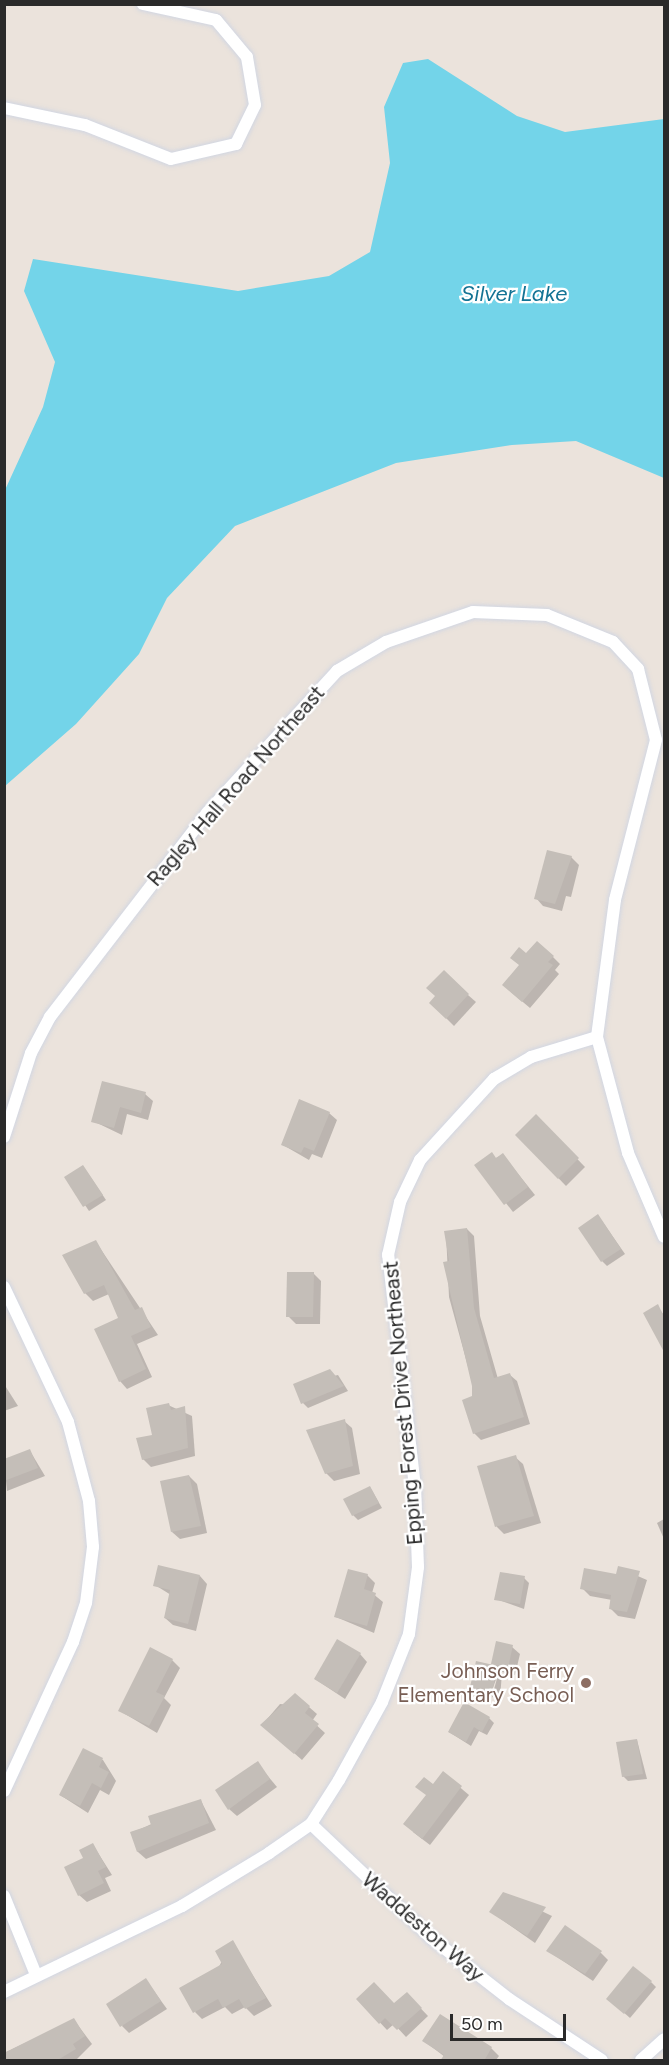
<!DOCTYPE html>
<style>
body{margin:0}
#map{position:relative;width:669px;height:2065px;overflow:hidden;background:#ebe3dc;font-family:Figtree,sans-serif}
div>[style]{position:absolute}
.water>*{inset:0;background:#73d4e9}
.shadow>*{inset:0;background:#0003}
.building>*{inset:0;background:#c4beb8}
.roads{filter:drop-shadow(0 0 2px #d1d6e2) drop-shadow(0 0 2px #d1d6e2)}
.street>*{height:12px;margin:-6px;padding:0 6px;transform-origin:6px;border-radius:6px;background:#fff}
.dots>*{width:16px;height:16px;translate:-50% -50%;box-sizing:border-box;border:3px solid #fff;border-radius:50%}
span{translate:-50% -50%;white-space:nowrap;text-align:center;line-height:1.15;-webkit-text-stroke:4.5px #fff;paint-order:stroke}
.street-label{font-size:21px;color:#2a2a2a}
.education-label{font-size:21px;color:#785e54}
.right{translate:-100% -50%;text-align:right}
.water-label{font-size:22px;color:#137394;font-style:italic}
.frame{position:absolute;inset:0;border:6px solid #2a2a2a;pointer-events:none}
.scale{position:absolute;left:450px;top:2014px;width:116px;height:27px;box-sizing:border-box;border:3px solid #2a2a2a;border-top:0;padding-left:8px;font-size:18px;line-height:21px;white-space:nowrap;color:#2a2a2a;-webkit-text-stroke:4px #fff;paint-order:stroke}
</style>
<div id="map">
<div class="water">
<div style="clip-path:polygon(428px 59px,517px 116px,565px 132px,664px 119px,664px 478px,576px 441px,512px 445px,396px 463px,235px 526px,167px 598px,139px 654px,76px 724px,5px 786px,5px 490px,43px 407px,55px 362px,24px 291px,33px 259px,238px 291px,329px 276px,370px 252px,390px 163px,384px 107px,403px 63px)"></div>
</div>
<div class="shadow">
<div style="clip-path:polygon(571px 857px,579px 865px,571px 897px,566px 896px,562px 911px,543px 906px,536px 898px)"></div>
<div style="clip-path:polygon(527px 955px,553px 957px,560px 964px,555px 970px,559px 974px,530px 1008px,511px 992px)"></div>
<div style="clip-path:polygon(468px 995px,476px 1002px,454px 1026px,431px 1003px,437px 996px)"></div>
<div style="clip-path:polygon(145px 1094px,153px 1101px,148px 1120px,127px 1114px,122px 1135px,93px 1121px)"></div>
<div style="clip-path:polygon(329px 1113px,337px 1120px,322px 1158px,312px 1154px,309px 1160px,283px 1145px)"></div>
<div style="clip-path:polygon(536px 1116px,585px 1167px,566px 1186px,517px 1135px)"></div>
<div style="clip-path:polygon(503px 1155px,535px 1195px,513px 1212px,477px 1166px)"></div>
<div style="clip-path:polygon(83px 1166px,106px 1200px,89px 1211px,66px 1177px)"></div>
<div style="clip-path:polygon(602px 1221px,625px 1254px,607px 1266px,602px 1261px)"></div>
<div style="clip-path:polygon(467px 1229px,474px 1236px,480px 1316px,498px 1379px,510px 1375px,517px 1381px,530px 1424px,481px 1440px,474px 1433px,473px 1385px,449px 1297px,446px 1233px)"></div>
<div style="clip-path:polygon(96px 1242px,158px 1335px,137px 1344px,152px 1377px,127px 1389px,120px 1381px,120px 1318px,109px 1294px,93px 1301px,85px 1293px)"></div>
<div style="clip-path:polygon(313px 1273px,321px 1281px,320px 1324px,296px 1324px,288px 1316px)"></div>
<div style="clip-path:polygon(657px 1306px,664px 1315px,664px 1345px,660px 1341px)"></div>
<div style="clip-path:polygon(338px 1375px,348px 1391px,308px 1408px,303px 1403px,295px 1385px)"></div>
<div style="clip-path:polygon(4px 1384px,18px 1406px,4px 1411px)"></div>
<div style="clip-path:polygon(168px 1405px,192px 1416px,195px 1456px,151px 1467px,143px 1459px)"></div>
<div style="clip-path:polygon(344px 1421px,352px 1428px,360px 1474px,334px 1481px,326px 1473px)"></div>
<div style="clip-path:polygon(30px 1451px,45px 1476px,7px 1491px,4px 1461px)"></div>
<div style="clip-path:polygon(515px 1457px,523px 1464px,541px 1523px,504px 1534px,497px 1527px,479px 1467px)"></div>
<div style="clip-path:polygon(189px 1476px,197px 1484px,207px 1533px,180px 1539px,172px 1532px)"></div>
<div style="clip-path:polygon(370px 1487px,382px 1508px,358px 1520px,353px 1515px)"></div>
<div style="clip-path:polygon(664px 1519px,664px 1539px,657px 1523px)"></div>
<div style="clip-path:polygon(619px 1568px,647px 1580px,635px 1619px,618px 1616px,610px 1608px,612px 1600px,590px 1596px,582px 1588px,618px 1576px)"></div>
<div style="clip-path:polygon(367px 1575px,375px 1583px,372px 1593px,383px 1602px,374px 1633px,336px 1617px)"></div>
<div style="clip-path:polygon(200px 1576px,207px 1584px,196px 1631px,173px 1625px,165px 1618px,171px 1595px,155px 1585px)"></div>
<div style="clip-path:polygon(524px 1578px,529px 1583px,524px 1609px,496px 1599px)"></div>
<div style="clip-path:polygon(512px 1647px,520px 1654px,515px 1675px,502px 1672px,500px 1699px,492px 1697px,499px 1671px,490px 1696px,479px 1694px,472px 1687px)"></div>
<div style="clip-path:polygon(360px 1654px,367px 1662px,345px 1699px,315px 1679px)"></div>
<div style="clip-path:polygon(172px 1660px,180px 1668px,164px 1698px,171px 1705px,157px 1733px,120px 1711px)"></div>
<div style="clip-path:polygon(280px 1704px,309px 1707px,317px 1714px,312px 1721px,325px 1733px,302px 1760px,262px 1725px)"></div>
<div style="clip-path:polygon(489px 1718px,494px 1723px,487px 1735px,479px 1731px,471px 1746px,449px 1732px)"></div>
<div style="clip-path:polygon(637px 1740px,647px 1779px,628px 1781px,623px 1776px)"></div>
<div style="clip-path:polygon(84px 1750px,103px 1760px,116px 1781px,109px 1795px,100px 1790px,88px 1813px,60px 1795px)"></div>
<div style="clip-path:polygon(257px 1763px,277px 1787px,237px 1816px,229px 1809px)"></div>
<div style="clip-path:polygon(443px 1773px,469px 1795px,430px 1845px,413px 1832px)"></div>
<div style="clip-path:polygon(201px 1801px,216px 1830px,146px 1859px,138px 1852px,132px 1833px)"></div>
<div style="clip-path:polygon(93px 1845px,112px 1875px,105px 1878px,111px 1891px,87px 1902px,79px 1895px,85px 1859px)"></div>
<div style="clip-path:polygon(504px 1893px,552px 1916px,535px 1943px,491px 1912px)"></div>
<div style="clip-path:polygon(232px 1942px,272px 2006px,254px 2016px,245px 2007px,232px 2014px,225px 2007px,202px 2019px,195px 2012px)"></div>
<div style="clip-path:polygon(548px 1951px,601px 1953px,608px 1960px,593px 1981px)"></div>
<div style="clip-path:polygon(146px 1980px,167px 2009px,129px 2033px,122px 2026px)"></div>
<div style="clip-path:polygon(651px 1982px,656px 1987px,630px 2018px,613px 2003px)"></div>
<div style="clip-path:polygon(407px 1994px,428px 2016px,406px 2037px,394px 2024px,387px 2030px,358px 1999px,395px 2005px)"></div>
<div style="clip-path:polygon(74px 2020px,92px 2044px,76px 2060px,4px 2060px,4px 2053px)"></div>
<div style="clip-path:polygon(424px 2041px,491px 2048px,499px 2056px,496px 2060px,442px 2060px,445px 2057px)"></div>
</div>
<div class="building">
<div style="clip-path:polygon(547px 850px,572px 856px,555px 904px,534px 899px)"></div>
<div style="clip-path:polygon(537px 941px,554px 956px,548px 962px,553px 965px,522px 1002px,502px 985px,519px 965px,510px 958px,519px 947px,526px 953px)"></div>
<div style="clip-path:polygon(444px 970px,469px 994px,446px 1019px,429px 1003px,435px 996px,426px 988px)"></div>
<div style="clip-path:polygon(102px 1081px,146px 1092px,141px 1113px,120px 1107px,114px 1128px,91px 1122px)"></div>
<div style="clip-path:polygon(299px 1099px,330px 1112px,314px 1151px,304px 1147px,301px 1153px,281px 1145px)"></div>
<div style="clip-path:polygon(536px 1114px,579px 1158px,558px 1179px,515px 1135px)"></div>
<div style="clip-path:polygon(492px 1152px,496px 1158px,503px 1153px,528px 1187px,504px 1205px,474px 1165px)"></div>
<div style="clip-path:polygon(83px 1165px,103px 1195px,83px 1207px,64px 1177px)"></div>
<div style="clip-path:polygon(598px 1214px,621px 1249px,601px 1262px,578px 1228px)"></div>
<div style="clip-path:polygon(467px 1228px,474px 1308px,494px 1378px,510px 1373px,524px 1417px,473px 1434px,462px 1400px,472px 1396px,472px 1386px,443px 1262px,449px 1261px,444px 1231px)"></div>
<div style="clip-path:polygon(96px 1240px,135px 1310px,142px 1307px,151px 1327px,131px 1336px,146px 1369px,119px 1382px,94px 1329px,118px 1318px,104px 1285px,84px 1294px,62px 1255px)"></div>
<div style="clip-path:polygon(287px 1272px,314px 1272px,313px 1317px,286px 1317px)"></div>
<div style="clip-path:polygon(658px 1304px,664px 1317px,664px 1352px,643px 1313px)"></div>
<div style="clip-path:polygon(330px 1369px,344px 1386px,301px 1404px,293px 1384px)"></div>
<div style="clip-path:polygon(169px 1403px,171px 1410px,185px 1406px,188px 1448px,142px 1460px,136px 1438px,152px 1435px,146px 1408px)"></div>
<div style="clip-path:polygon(345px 1419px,353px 1466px,325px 1474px,306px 1430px)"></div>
<div style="clip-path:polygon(30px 1449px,38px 1468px,4px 1481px,4px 1459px)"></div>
<div style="clip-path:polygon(516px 1455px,534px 1516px,495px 1527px,477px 1466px)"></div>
<div style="clip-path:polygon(189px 1475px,201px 1526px,171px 1532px,160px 1481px)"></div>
<div style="clip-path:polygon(370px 1486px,379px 1503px,352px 1516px,343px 1499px)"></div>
<div style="clip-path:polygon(158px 1565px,200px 1575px,188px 1624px,164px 1618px,170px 1590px,153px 1586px)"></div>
<div style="clip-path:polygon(618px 1566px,640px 1571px,627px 1612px,609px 1609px,611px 1595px,580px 1589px,584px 1568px,616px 1574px)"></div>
<div style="clip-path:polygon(348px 1569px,368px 1574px,364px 1589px,376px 1593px,367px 1626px,334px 1617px)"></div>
<div style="clip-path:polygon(500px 1572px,525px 1576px,520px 1604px,494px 1600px)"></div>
<div style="clip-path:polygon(337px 1639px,361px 1653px,337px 1693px,314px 1679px)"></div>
<div style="clip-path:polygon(496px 1641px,513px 1645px,508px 1668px,491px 1664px)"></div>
<div style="clip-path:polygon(150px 1647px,173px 1659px,156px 1692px,165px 1696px,149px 1726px,118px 1711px)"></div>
<div style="clip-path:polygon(476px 1661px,498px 1666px,492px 1692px,470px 1687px)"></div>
<div style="clip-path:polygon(295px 1693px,310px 1706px,305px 1713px,319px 1724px,294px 1754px,260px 1725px)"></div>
<div style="clip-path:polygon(464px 1702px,490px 1717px,482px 1732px,474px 1727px,466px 1742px,448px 1732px)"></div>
<div style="clip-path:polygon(637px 1739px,643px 1774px,622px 1777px,616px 1742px)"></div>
<div style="clip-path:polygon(83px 1748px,103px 1758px,99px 1767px,109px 1772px,101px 1788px,92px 1783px,80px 1806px,59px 1795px)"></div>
<div style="clip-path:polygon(258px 1761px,270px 1779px,228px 1810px,215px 1790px)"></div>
<div style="clip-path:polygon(443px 1771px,462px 1786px,422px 1839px,403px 1824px,426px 1795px,415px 1787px,424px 1777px,433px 1784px)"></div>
<div style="clip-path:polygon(201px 1799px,209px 1823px,137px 1852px,130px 1832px,151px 1825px,148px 1816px)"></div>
<div style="clip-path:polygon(93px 1843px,106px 1867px,98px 1871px,104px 1883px,78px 1896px,64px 1867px,83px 1858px,79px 1850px)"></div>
<div style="clip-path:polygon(503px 1892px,546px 1907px,527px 1936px,489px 1912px)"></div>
<div style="clip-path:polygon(565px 1925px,602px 1951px,585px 1974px,546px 1951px)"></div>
<div style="clip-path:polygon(233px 1940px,266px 1998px,245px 2009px,239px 1999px,223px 2008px,218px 1999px,193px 2013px,179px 1988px,222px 1964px,215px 1951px)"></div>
<div style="clip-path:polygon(633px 1966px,652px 1981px,624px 2014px,606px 1999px)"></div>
<div style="clip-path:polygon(146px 1978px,161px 2001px,120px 2027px,106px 2004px)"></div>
<div style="clip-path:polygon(374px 1982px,394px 2003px,407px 1992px,422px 2008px,397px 2030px,385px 2018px,379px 2024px,356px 1999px)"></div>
<div style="clip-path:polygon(440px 2014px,492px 2047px,484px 2061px,440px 2061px,444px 2055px,422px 2041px)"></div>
<div style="clip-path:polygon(74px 2018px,85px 2036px,73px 2044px,76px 2049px,56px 2061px,4px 2061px,4px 2053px)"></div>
</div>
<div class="roads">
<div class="street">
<div style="left:4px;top:108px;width:83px;rotate:11.9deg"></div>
<div style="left:85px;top:125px;width:92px;rotate:21.6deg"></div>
<div style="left:171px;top:159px;width:67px;rotate:-13deg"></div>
<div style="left:236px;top:144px;width:43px;rotate:-64deg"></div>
<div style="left:255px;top:105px;width:49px;rotate:-99.5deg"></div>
<div style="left:247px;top:57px;width:48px;rotate:-130deg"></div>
<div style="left:216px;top:20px;width:75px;rotate:-167.6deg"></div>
<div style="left:4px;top:1137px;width:88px;rotate:-72.2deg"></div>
<div style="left:31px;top:1053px;width:41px;rotate:-62.2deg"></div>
<div style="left:50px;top:1017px;width:257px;rotate:-52.4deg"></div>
<div style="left:207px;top:813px;width:193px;rotate:-47.5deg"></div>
<div style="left:337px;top:671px;width:57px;rotate:-30.6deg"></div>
<div style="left:386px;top:642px;width:92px;rotate:-19deg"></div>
<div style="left:473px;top:612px;width:74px;rotate:2.3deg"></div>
<div style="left:547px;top:615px;width:71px;rotate:22.2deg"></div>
<div style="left:613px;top:642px;width:37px;rotate:47deg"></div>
<div style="left:638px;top:669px;width:73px;rotate:75.8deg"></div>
<div style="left:656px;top:740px;width:165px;rotate:104.4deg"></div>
<div style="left:615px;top:900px;width:138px;rotate:97.5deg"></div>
<div style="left:597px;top:1037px;width:120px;rotate:75deg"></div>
<div style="left:628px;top:1153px;width:91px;rotate:66.8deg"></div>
<div style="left:4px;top:1287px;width:149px;rotate:64.6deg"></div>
<div style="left:68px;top:1422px;width:82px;rotate:75.1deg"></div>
<div style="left:89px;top:1501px;width:46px;rotate:85deg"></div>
<div style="left:93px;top:1547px;width:56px;rotate:97.1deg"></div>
<div style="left:86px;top:1603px;width:41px;rotate:108.4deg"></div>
<div style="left:73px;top:1642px;width:164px;rotate:114.8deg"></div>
<div style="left:311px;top:1824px;width:166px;rotate:43.5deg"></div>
<div style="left:431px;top:1938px;width:99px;rotate:38deg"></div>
<div style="left:509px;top:1999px;width:111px;rotate:33.3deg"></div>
<div style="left:4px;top:1896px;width:85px;rotate:67.9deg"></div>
<div style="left:4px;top:1992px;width:198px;rotate:-25.8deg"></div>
<div style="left:182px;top:1906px;width:102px;rotate:-31.3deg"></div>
<div style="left:269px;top:1853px;width:51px;rotate:-34.6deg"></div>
<div style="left:311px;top:1824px;width:52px;rotate:-57.5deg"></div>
<div style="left:339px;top:1780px;width:89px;rotate:-61.1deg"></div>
<div style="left:382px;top:1702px;width:73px;rotate:-68.3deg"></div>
<div style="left:409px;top:1634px;width:68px;rotate:-82.3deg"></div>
<div style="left:418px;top:1567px;width:80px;rotate:-92.1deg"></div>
<div style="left:415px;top:1487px;width:234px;rotate:-96.6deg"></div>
<div style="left:388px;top:1255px;width:54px;rotate:-77.2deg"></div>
<div style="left:400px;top:1202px;width:47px;rotate:-64.5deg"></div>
<div style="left:420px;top:1160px;width:110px;rotate:-47.6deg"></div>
<div style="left:494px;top:1079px;width:43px;rotate:-30.7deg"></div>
<div style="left:531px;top:1057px;width:69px;rotate:-16.9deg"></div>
<div style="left:641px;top:2060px;width:31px;rotate:-42deg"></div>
</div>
</div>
<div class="dots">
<div style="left:586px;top:1683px;background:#8d6e63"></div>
</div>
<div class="street-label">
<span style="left:236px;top:786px;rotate:-49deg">Ragley Hall Road Northeast</span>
<span style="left:403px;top:1403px;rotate:-95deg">Epping Forest Drive Northeast</span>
<span style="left:423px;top:1927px;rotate:41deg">Waddeston Way</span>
</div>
<div class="education-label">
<span class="right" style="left:574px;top:1683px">Johnson Ferry<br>Elementary School</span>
</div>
<div class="water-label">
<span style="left:514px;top:294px">Silver Lake</span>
</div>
<div class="frame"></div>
<div class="scale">50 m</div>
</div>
